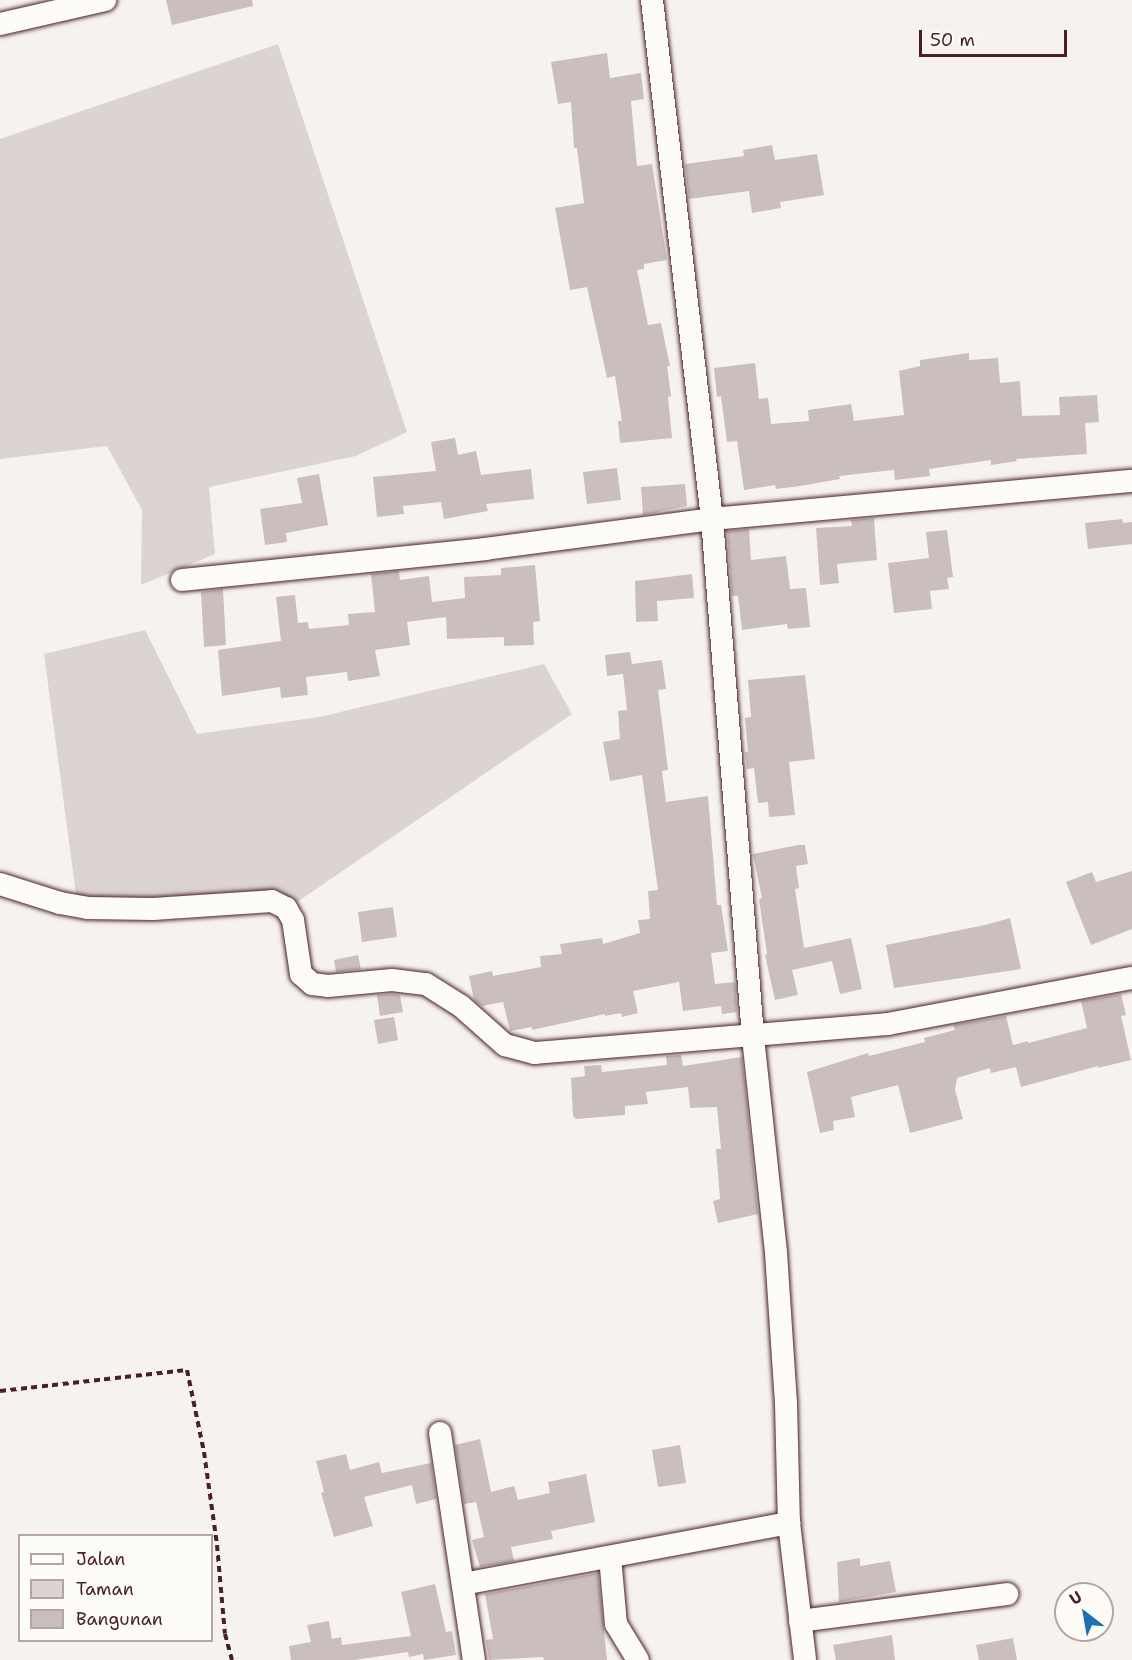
<!DOCTYPE html>
<style>
body{margin:0}
#map{position:relative;width:1132px;height:1660px;overflow:hidden;background:#f6f3ef;font-family:"Shantell Sans",sans-serif}
div>[style]{position:absolute}
.green>*{inset:0;background:#dcd4d2}
.building>*{inset:0;background:#cbbfbe}
.path>*{height:4px;margin-top:-2px;transform-origin:0;background:repeating-linear-gradient(90deg,#4a1f2b 0 6px,transparent 0 10.5px)}
.roads{filter:drop-shadow(0 0 2px #4a1f2b) drop-shadow(0 0 2px #4a1f2b)}
.minor>*{height:22px;margin:-11px;padding:0 11px;transform-origin:11px;border-radius:11px;background:#fdfcf7}
span{translate:-50% -50%;white-space:nowrap;text-align:center;line-height:1.15;-webkit-text-stroke:5px #fdfcf7;paint-order:stroke}
.legend{position:absolute;left:18px;top:1534px;width:195px;height:108px;box-sizing:border-box;background:#fdfcf7;border:2px solid #b5a4a5;margin:0;padding:8px 10px;list-style:none;font-size:18px;color:#4a1f2b}
.legend li{display:flex;align-items:center;gap:12px;height:30px}
.legend b{width:30px;border:2px solid #b5a4a5}
.north{position:absolute;left:1054px;top:1582px;width:60px;height:60px;box-sizing:border-box;background:#fdfcf7;border:2px solid #b5a4a5;border-radius:50%;rotate:329deg;font-size:16px;font-weight:700;line-height:24px;text-align:center;color:#4a1f2b}
.north::after{content:'';display:block;margin:auto;width:21px;height:27px;background:#1f6fb2;clip-path:polygon(50% 0,100% 100%,50% 72%,0 100%)}
.scale{position:absolute;left:919px;top:30px;width:148px;height:27px;box-sizing:border-box;border:3px solid #4a1f2b;border-top:0;padding-left:8px;font-size:18px;line-height:21px;white-space:nowrap;color:#4a1f2b;-webkit-text-stroke:4px #fdfcf7;paint-order:stroke}
</style>
<div id="map">
<div class="green">
<div style="clip-path:polygon(278px 44px,407px 432px,356px 456px,209px 487px,215px 554px,141px 585px,142px 510px,107px 446px,0 459px,0 139px)"></div>
<div style="clip-path:polygon(145px 630px,197px 734px,319px 717px,544px 664px,572px 714px,284px 911px,77px 902px,44px 654px)"></div>
</div>
<div class="building">
<div style="clip-path:polygon(166px 0,252px 0,253px 6px,172px 25px)"></div>
<div style="clip-path:polygon(607px 53px,610px 78px,641px 73px,644px 99px,631px 101px,637px 166px,652px 164px,667px 260px,644px 264px,644px 269px,637px 270px,648px 325px,661px 323px,670px 366px,667px 366px,671px 396px,668px 397px,672px 438px,620px 443px,618px 421px,622px 421px,615px 376px,607px 378px,587px 287px,570px 290px,555px 208px,584px 203px,577px 148px,574px 148px,571px 102px,558px 104px,551px 62px)"></div>
<div style="clip-path:polygon(772px 145px,775px 160px,817px 154px,824px 195px,780px 202px,781px 208px,752px 213px,749px 191px,689px 199px,685px 164px,744px 156px,743px 150px)"></div>
<div style="clip-path:polygon(969px 353px,969px 360px,998px 358px,1000px 383px,1020px 381px,1022px 416px,1060px 415px,1059px 397px,1097px 395px,1099px 422px,1085px 423px,1087px 454px,1016px 459px,1017px 461px,991px 465px,991px 460px,929px 469px,930px 476px,895px 480px,894px 470px,839px 476px,840px 479px,800px 486px,776px 489px,775px 485px,744px 490px,737px 441px,727px 442px,721px 396px,717px 397px,714px 368px,755px 363px,759px 399px,768px 398px,771px 424px,809px 421px,808px 410px,851px 404px,854px 421px,904px 415px,899px 371px,920px 366px,920px 360px)"></div>
<div style="clip-path:polygon(455px 438px,458px 455px,476px 451px,481px 475px,531px 469px,534px 499px,486px 504px,488px 511px,444px 519px,441px 502px,403px 506px,404px 514px,377px 517px,373px 477px,436px 471px,431px 442px)"></div>
<div style="clip-path:polygon(617px 468px,621px 500px,587px 504px,583px 472px)"></div>
<div style="clip-path:polygon(319px 474px,328px 525px,286px 533px,287px 542px,265px 545px,260px 509px,302px 503px,297px 478px)"></div>
<div style="clip-path:polygon(685px 484px,687px 506px,643px 515px,641px 487px)"></div>
<div style="clip-path:polygon(874px 518px,877px 560px,837px 564px,839px 583px,820px 585px,816px 528px,852px 526px,851px 520px)"></div>
<div style="clip-path:polygon(1122px 519px,1123px 523px,1132px 522px,1132px 544px,1088px 549px,1085px 523px)"></div>
<div style="clip-path:polygon(749px 529px,751px 560px,786px 556px,790px 589px,806px 588px,810px 627px,788px 629px,787px 624px,742px 630px,738px 596px,732px 596px,727px 531px)"></div>
<div style="clip-path:polygon(947px 530px,953px 577px,947px 578px,949px 589px,930px 591px,932px 609px,894px 613px,888px 563px,929px 558px,926px 532px)"></div>
<div style="clip-path:polygon(535px 565px,540px 621px,533px 622px,534px 645px,504px 646px,504px 637px,447px 639px,446px 617px,407px 622px,410px 645px,375px 650px,380px 676px,348px 681px,347px 672px,306px 677px,308px 695px,281px 698px,280px 687px,222px 696px,218px 650px,281px 641px,276px 597px,295px 595px,298px 623px,308px 622px,309px 629px,349px 625px,348px 614px,375px 612px,371px 574px,399px 571px,400px 580px,429px 576px,432px 602px,465px 598px,464px 577px,501px 575px,501px 568px)"></div>
<div style="clip-path:polygon(692px 574px,694px 598px,657px 601px,658px 621px,636px 622px,635px 581px)"></div>
<div style="clip-path:polygon(223px 589px,226px 645px,204px 647px,201px 592px)"></div>
<div style="clip-path:polygon(630px 652px,632px 664px,662px 660px,666px 689px,658px 690px,668px 770px,662px 771px,666px 802px,708px 796px,717px 905px,721px 905px,728px 951px,711px 953px,715px 984px,735px 982px,737px 1012px,722px 1014px,721px 1006px,683px 1011px,679px 982px,633px 991px,638px 1013px,622px 1017px,621px 1013px,605px 1016px,605px 1014px,532px 1030px,532px 1027px,510px 1031px,503px 1002px,482px 1006px,474px 1000px,469px 976px,492px 971px,493px 976px,541px 967px,540px 956px,562px 954px,560px 944px,602px 938px,603px 944px,640px 933px,638px 920px,650px 919px,648px 891px,658px 890px,642px 775px,610px 781px,603px 742px,620px 739px,618px 711px,627px 710px,623px 674px,607px 676px,605px 655px)"></div>
<div style="clip-path:polygon(805px 675px,815px 759px,789px 762px,795px 815px,769px 817px,768px 802px,758px 803px,754px 768px,747px 769px,745px 752px,748px 752px,745px 718px,751px 717px,748px 680px)"></div>
<div style="clip-path:polygon(798px 845px,805px 845px,808px 864px,796px 866px,799px 888px,795px 889px,804px 948px,851px 938px,862px 989px,840px 994px,832px 961px,792px 970px,798px 995px,775px 1000px,765px 955px,767px 954px,759px 899px,762px 898px,753px 854px)"></div>
<div style="clip-path:polygon(1132px 871px,1132px 929px,1091px 945px,1066px 882px,1092px 872px,1096px 882px)"></div>
<div style="clip-path:polygon(393px 907px,397px 937px,362px 942px,358px 912px)"></div>
<div style="clip-path:polygon(1010px 918px,1021px 969px,894px 988px,886px 945px,985px 925px)"></div>
<div style="clip-path:polygon(358px 955px,361px 969px,336px 972px,334px 960px)"></div>
<div style="clip-path:polygon(392px 994px,400px 995px,403px 1012px,380px 1016px,377px 995px)"></div>
<div style="clip-path:polygon(1121px 994px,1126px 1015px,1121px 1016px,1131px 1060px,1098px 1068px,1098px 1066px,1021px 1087px,1016px 1067px,991px 1073px,990px 1068px,957px 1078px,955px 1090px,963px 1119px,910px 1133px,898px 1085px,851px 1097px,855px 1117px,833px 1121px,834px 1130px,820px 1133px,807px 1072px,868px 1053px,869px 1056px,925px 1042px,924px 1038px,955px 1030px,953px 1025px,1006px 1016px,1013px 1045px,1028px 1041px,1028px 1043px,1087px 1028px,1081px 1001px)"></div>
<div style="clip-path:polygon(394px 1017px,398px 1040px,378px 1044px,374px 1020px)"></div>
<div style="clip-path:polygon(681px 1055px,683px 1066px,742px 1057px,758px 1214px,718px 1223px,713px 1201px,720px 1199px,716px 1149px,721px 1149px,717px 1107px,690px 1108px,688px 1087px,646px 1092px,648px 1104px,625px 1106px,625px 1115px,576px 1119px,573px 1116px,571px 1078px,585px 1076px,584px 1066px,601px 1065px,602px 1072px,649px 1067px,667px 1065px,666px 1056px)"></div>
<div style="clip-path:polygon(480px 1439px,491px 1492px,514px 1486px,518px 1500px,550px 1493px,548px 1482px,586px 1474px,595px 1522px,551px 1531px,553px 1539px,511px 1547px,514px 1561px,480px 1567px,472px 1540px,484px 1537px,476px 1502px,464px 1504px,455px 1445px)"></div>
<div style="clip-path:polygon(680px 1445px,686px 1483px,658px 1487px,652px 1450px)"></div>
<div style="clip-path:polygon(346px 1454px,350px 1470px,379px 1462px,382px 1473px,431px 1463px,436px 1499px,416px 1504px,412px 1485px,364px 1497px,373px 1526px,334px 1537px,321px 1493px,324px 1492px,316px 1461px)"></div>
<div style="clip-path:polygon(860px 1558px,860px 1566px,890px 1561px,896px 1592px,839px 1602px,837px 1562px)"></div>
<div style="clip-path:polygon(598px 1573px,607px 1660px,544px 1660px,543px 1657px,489px 1660px,486px 1640px,493px 1639px,485px 1594px)"></div>
<div style="clip-path:polygon(435px 1584px,446px 1632px,452px 1631px,456px 1655px,424px 1660px,423px 1654px,409px 1657px,408px 1652px,354px 1660px,291px 1660px,289px 1646px,311px 1642px,307px 1625px,329px 1621px,332px 1639px,341px 1637px,342px 1645px,411px 1636px,401px 1592px)"></div>
<div style="clip-path:polygon(892px 1635px,895px 1660px,836px 1660px,833px 1645px)"></div>
<div style="clip-path:polygon(1013px 1638px,1017px 1660px,979px 1660px,976px 1645px)"></div>
</div>
<div class="path">
<div style="left:0;top:1391px;width:188px;rotate:-6.4deg"></div>
<div style="left:187px;top:1370px;width:84px;rotate:78.3deg"></div>
<div style="left:204px;top:1452px;width:94px;rotate:82deg"></div>
<div style="left:217px;top:1545px;width:89px;rotate:84.9deg"></div>
<div style="left:225px;top:1634px;width:27px;rotate:75deg"></div>
</div>
<div class="roads">
<div class="minor">
<div style="left:652px;top:0;width:522px;rotate:83.41deg"></div>
<div style="left:712px;top:519px;width:520px;rotate:85.47deg"></div>
<div style="left:753px;top:1037px;width:217px;rotate:83.9deg"></div>
<div style="left:776px;top:1253px;width:150px;rotate:86.2deg"></div>
<div style="left:786px;top:1403px;width:120px;rotate:88.6deg"></div>
<div style="left:789px;top:1523px;width:138px;rotate:83.3deg"></div>
<div style="left:0;top:24px;width:108px;rotate:-12.9deg"></div>
<div style="left:182px;top:580px;width:305px;rotate:-5.8deg"></div>
<div style="left:485px;top:549px;width:229px;rotate:-7.5deg"></div>
<div style="left:712px;top:519px;width:422px;rotate:-5.2deg"></div>
<div style="left:0;top:884px;width:63px;rotate:17.6deg"></div>
<div style="left:60px;top:903px;width:28px;rotate:10deg"></div>
<div style="left:88px;top:908px;width:65px;rotate:0.9deg"></div>
<div style="left:153px;top:909px;width:119px;rotate:-3.8deg"></div>
<div style="left:272px;top:901px;width:16px;rotate:27deg"></div>
<div style="left:286px;top:908px;width:14px;rotate:60deg"></div>
<div style="left:293px;top:920px;width:55px;rotate:81.6deg"></div>
<div style="left:301px;top:974px;width:15px;rotate:42deg"></div>
<div style="left:312px;top:984px;width:16px;rotate:7deg"></div>
<div style="left:328px;top:986px;width:64px;rotate:-5.4deg"></div>
<div style="left:392px;top:980px;width:34px;rotate:7deg"></div>
<div style="left:426px;top:984px;width:41px;rotate:32.2deg"></div>
<div style="left:461px;top:1006px;width:59px;rotate:41.6deg"></div>
<div style="left:505px;top:1045px;width:31px;rotate:15deg"></div>
<div style="left:535px;top:1053px;width:354px;rotate:-4.7deg"></div>
<div style="left:888px;top:1024px;width:248px;rotate:-10.7deg"></div>
<div style="left:440px;top:1433px;width:230px;rotate:81.5deg"></div>
<div style="left:610px;top:1557px;width:67px;rotate:84.9deg"></div>
<div style="left:616px;top:1624px;width:42px;rotate:58.6deg"></div>
<div style="left:463px;top:1584px;width:332px;rotate:-10.6deg"></div>
<div style="left:800px;top:1621px;width:209px;rotate:-7.4deg"></div>
</div>
</div>
<ul class="legend">
<li><b style="height:8px;background:#fdfcf7"></b>Jalan</li>
<li><b style="height:16px;background:#dcd4d2"></b>Taman</li>
<li><b style="height:16px;background:#cbbfbe"></b>Bangunan</li>
</ul>
<div class="north">U</div>
<div class="scale">50 m</div>
</div>
